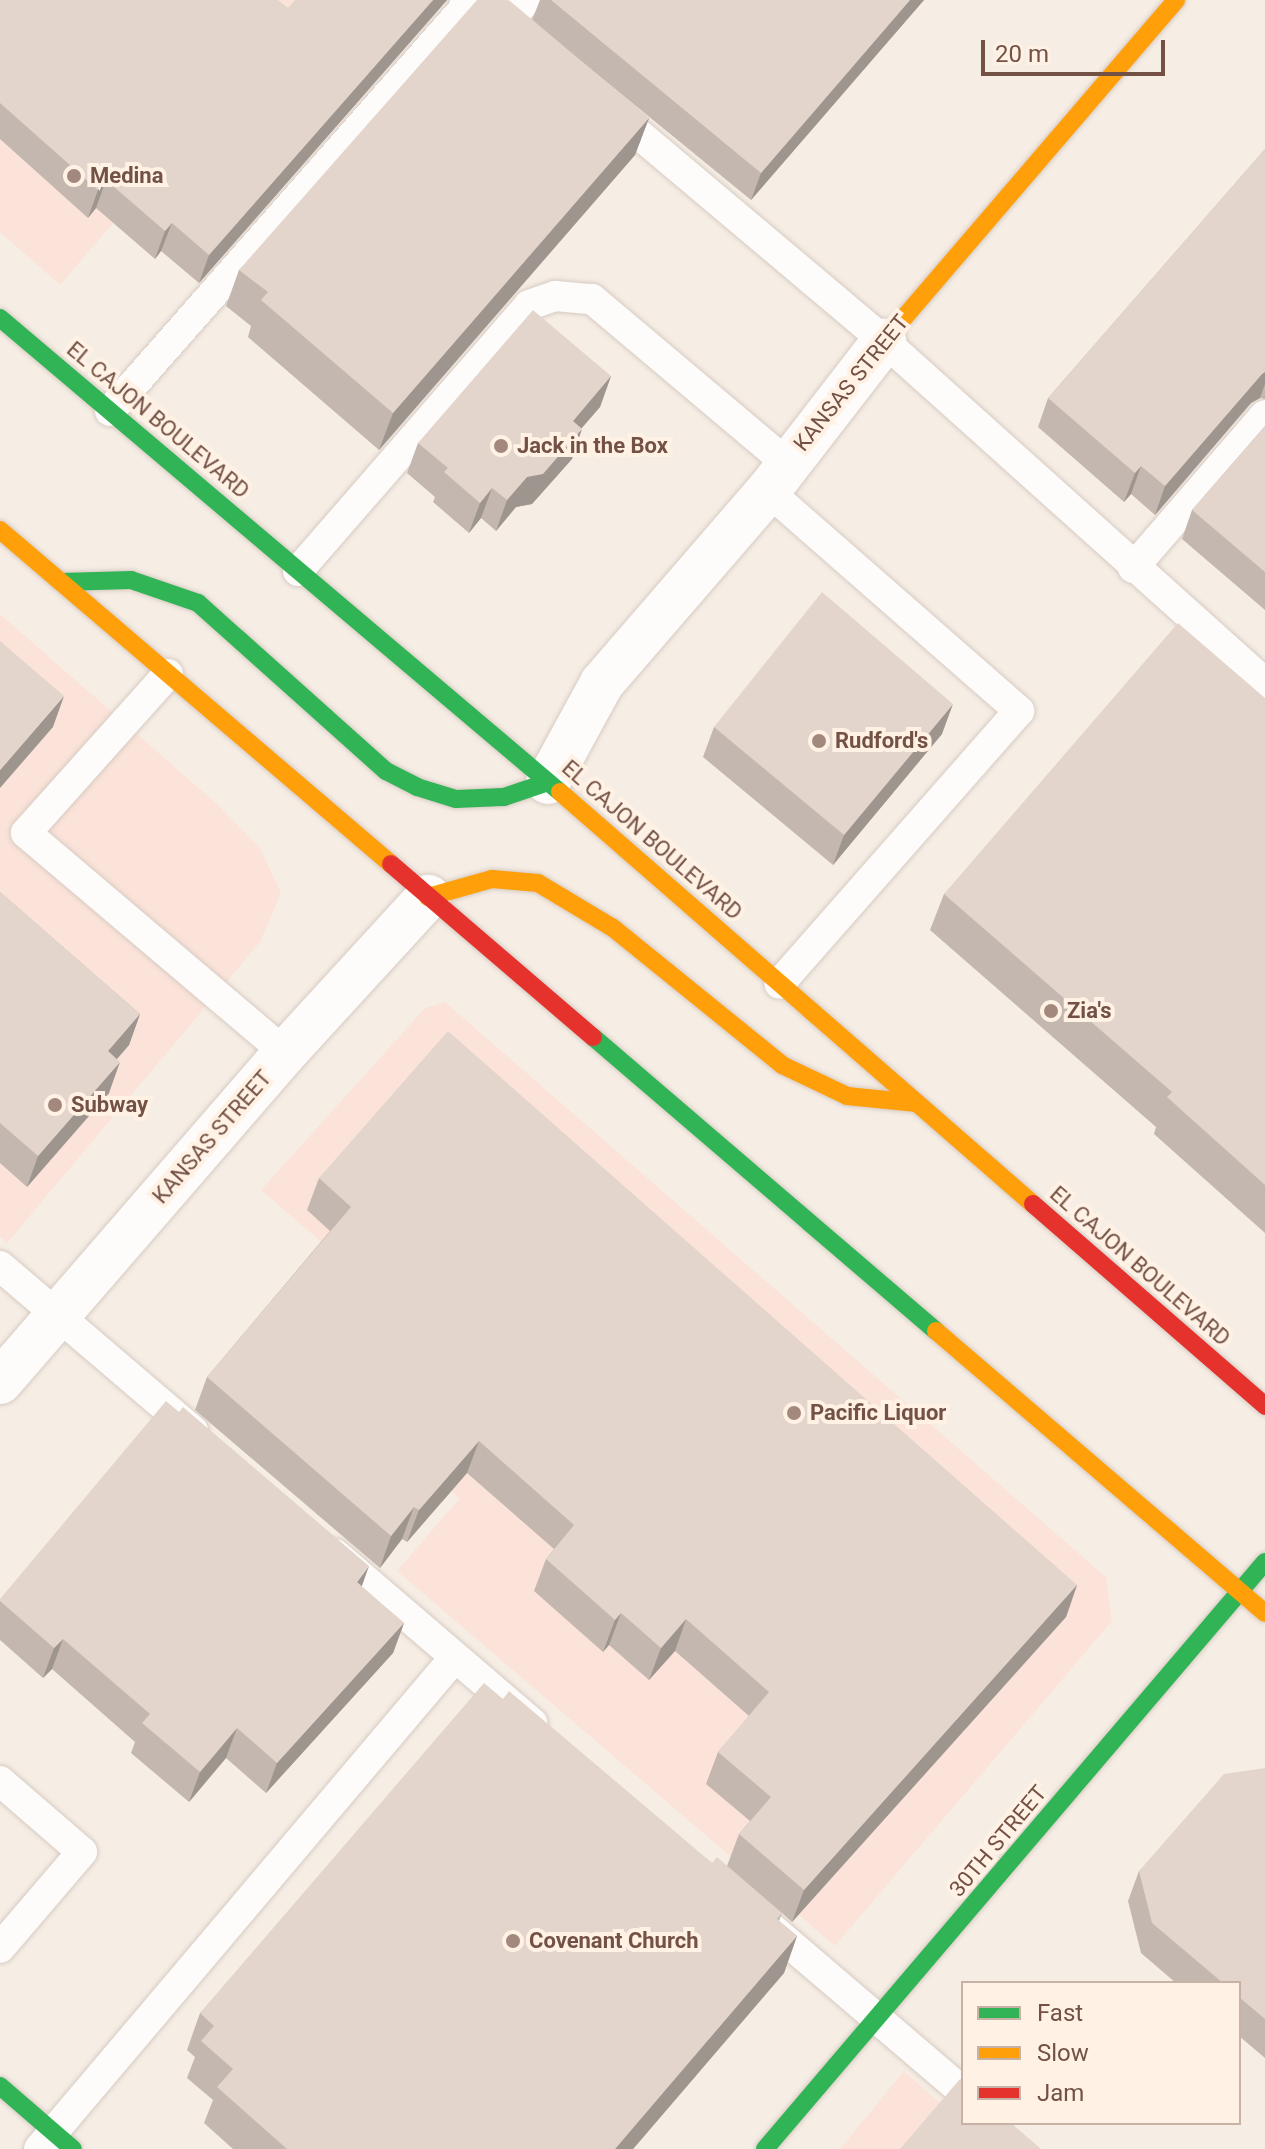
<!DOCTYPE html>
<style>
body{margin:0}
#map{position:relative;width:1265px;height:2149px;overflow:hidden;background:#f6eee5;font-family:Roboto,sans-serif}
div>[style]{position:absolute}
.commercial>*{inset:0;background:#fbe3d9}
.roads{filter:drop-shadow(0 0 2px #d7cbc3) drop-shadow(0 0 2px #d7cbc3)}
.lane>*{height:30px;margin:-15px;padding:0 15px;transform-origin:15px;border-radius:15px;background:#fefcfb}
.street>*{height:44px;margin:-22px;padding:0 22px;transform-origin:22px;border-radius:22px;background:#fefcfb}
.fast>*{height:18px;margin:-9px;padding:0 9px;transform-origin:9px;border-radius:9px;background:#30b455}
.slow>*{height:18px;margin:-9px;padding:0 9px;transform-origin:9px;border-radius:9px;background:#ff9f0a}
.jam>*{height:18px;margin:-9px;padding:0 9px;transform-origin:9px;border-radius:9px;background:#e5322d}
.wall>*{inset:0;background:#c3b7af}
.shaded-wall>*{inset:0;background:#9f958f}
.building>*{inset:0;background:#e3d5cc}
.dots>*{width:22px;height:22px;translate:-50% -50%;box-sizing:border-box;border:4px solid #fff2e5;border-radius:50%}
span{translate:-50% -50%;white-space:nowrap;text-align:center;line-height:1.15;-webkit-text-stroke:8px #fff2e5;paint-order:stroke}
.poi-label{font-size:22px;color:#745145;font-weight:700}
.left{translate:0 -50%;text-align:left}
.street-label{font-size:22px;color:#745145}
.legend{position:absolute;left:961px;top:1981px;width:280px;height:144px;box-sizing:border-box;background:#fff2e5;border:2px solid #c7b2a5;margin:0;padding:10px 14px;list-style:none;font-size:24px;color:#745145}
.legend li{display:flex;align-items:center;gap:16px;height:40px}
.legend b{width:40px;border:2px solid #c7b2a5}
.scale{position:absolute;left:981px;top:40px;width:184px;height:36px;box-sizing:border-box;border:4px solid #745145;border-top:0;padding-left:10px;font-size:24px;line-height:28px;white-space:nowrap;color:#745145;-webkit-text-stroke:6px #fff2e5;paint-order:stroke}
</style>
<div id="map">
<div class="commercial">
<div style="clip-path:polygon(0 0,305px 0,60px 285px,0 232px)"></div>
<div style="clip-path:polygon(0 614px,217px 804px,260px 848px,281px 893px,260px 942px,7px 1243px,0 1237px)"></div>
<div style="clip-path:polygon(445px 1002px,1106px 1577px,1112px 1621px,835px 1946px,397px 1571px,459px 1499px,437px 1473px,502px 1398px,261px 1190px,425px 1008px)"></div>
<div style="clip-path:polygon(904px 2071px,963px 2123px,996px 2149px,840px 2149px)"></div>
</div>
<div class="roads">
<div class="lane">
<div style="left:465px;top:0;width:47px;rotate:27.6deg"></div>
<div style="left:507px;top:23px;width:30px;rotate:-50deg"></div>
<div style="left:610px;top:110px;width:358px;rotate:40.1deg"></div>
<div style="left:884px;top:341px;width:512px;rotate:41.91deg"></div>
<div style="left:110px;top:411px;width:543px;rotate:-48.66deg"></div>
<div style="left:768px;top:491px;width:334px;rotate:41.2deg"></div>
<div style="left:1019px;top:711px;width:363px;rotate:131.3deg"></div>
<div style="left:1133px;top:568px;width:202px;rotate:-49.2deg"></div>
<div style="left:298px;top:571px;width:352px;rotate:-49deg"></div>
<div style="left:529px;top:305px;width:28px;rotate:-19deg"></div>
<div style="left:555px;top:296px;width:37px;rotate:5deg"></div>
<div style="left:592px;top:299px;width:255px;rotate:40.1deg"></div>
<div style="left:168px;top:674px;width:213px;rotate:131.8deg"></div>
<div style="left:26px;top:833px;width:340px;rotate:40.3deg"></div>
<div style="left:0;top:1266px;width:254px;rotate:40.5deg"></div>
<div style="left:335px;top:1554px;width:260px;rotate:40.6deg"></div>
<div style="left:0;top:1781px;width:108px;rotate:40.9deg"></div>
<div style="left:82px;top:1852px;width:126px;rotate:130.5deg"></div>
<div style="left:763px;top:1921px;width:263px;rotate:40.5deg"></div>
<div style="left:39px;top:2149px;width:644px;rotate:-49.78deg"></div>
</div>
<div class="street">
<div style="left:548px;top:782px;width:113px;rotate:-61.4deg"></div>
<div style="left:602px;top:683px;width:254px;rotate:-49.2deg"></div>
<div style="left:768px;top:491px;width:190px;rotate:-52.3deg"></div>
<div style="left:0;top:1382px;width:435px;rotate:-49.1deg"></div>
<div style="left:285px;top:1053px;width:212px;rotate:-47.5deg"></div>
</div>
<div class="fast">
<div style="left:0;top:318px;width:734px;rotate:40.25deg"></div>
<div style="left:61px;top:582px;width:70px;rotate:-1.6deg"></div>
<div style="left:131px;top:580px;width:71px;rotate:18.9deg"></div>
<div style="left:198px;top:603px;width:252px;rotate:41.8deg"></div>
<div style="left:386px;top:771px;width:35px;rotate:27deg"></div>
<div style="left:417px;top:787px;width:41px;rotate:17.1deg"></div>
<div style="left:456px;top:799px;width:48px;rotate:-2.4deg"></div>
<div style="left:504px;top:797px;width:46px;rotate:-18.8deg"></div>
<div style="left:593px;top:1037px;width:452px;rotate:40.6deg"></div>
<div style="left:0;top:2086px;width:96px;rotate:40.8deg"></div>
<div style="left:765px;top:2149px;width:771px;rotate:-49.58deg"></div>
</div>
<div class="slow">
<div style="left:884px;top:341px;width:449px;rotate:-49.4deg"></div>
<div style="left:0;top:530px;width:514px;rotate:40.5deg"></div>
<div style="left:560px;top:792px;width:627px;rotate:41.06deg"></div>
<div style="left:428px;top:897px;width:66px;rotate:-15.7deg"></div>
<div style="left:492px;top:879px;width:46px;rotate:5deg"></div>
<div style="left:538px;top:883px;width:87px;rotate:31deg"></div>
<div style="left:613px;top:928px;width:218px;rotate:39deg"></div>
<div style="left:782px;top:1065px;width:72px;rotate:25.5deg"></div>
<div style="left:847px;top:1096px;width:70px;rotate:5.7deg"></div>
<div style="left:936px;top:1331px;width:433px;rotate:40.6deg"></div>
</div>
<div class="jam">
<div style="left:391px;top:864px;width:266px;rotate:40.6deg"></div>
<div style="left:1033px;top:1204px;width:308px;rotate:41deg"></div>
</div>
</div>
<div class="wall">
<div style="clip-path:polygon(0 0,288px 8px,447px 0,199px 283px,161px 251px,155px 259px,96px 208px,88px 218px,0 139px)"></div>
<div style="clip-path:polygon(540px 0,924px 0,751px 200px,565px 48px,649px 118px,635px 155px,379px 450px,248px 337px,251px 326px,226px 306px,239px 270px,532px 20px)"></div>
<div style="clip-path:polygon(1265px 149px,1265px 399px,1260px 398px,1251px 403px,1155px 515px,1131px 494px,1124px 502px,1038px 427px,1048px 398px)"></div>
<div style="clip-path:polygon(611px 376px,600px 407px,581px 428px,572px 459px,532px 504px,516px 507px,496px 531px,481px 518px,469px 533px,433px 502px,435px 497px,407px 473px,418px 443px)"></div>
<div style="clip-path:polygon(1265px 426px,1265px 610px,1182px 539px,1192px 510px)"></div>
<div style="clip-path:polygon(1265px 698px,1265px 1233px,1154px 1134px,1156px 1127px,930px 930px,944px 894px)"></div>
<div style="clip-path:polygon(714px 727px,942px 734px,833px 865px,703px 757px)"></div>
<div style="clip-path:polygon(0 892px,140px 1014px,129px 1045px,117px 1059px,109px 1093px,27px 1187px,0 1163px)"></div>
<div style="clip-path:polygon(319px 1178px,1077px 1585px,1066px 1617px,792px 1922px,782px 1913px,779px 1921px,797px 1936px,784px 1973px,633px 2149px,233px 2149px,204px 2123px,213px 2100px,187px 2078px,195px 2057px,187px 2050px,200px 2013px,503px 1699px,712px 1863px,727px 1866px,739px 1834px,750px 1821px,706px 1784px,718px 1752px,749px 1716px,675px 1651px,649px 1680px,609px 1645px,603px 1652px,534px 1591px,546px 1559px,554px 1549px,467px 1473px,407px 1542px,402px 1539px,380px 1568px,195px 1410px,207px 1377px,330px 1231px,307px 1210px)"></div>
<div style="clip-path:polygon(361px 1587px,404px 1623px,393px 1653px,266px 1793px,226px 1758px,189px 1802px,131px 1753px,135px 1742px,52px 1669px,43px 1678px,0 1640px,0 1599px)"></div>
<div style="clip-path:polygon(1265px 1768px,1265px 2058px,1239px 2036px,1239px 1983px,1176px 1983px,1141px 1953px,1128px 1901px,1139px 1871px)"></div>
</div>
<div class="shaded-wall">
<div style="clip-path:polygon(433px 0,447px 0,199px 283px,209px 255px)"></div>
<div style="clip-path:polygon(910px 0,924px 0,751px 200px,761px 173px)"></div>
<div style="clip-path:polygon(649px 118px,635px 155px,379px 450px,393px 413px)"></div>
<div style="clip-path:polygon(106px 180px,96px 208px,88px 218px,98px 190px)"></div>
<div style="clip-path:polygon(172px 223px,161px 251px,155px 259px,165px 231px)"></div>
<div style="clip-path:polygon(1265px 372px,1265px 384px,1260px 398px,1251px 403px,1155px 515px,1165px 486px,1262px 374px)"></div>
<div style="clip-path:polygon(611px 376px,600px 407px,562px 451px,573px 421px)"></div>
<div style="clip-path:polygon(582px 429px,572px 459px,532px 504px,516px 507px,496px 531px,507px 500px,527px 477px)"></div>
<div style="clip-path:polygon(1141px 466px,1131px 494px,1124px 502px,1135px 473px)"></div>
<div style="clip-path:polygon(492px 488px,481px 518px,469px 533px,480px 503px)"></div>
<div style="clip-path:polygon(64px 696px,53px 727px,0 788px,0 770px)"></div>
<div style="clip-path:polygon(953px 704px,942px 734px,833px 865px,844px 835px)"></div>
<div style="clip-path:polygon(140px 1014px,129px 1045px,97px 1082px,108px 1051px)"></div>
<div style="clip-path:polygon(120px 1062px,109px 1093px,27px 1187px,38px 1156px)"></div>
<div style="clip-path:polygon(479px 1441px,467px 1473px,407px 1542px,419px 1510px)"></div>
<div style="clip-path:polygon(414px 1507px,402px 1539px,380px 1568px,391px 1536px)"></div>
<div style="clip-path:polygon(369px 1566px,358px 1597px,357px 1582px)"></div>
<div style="clip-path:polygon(1077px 1585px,1066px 1617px,792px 1922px,804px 1890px)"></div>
<div style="clip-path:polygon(621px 1613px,609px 1645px,603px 1652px,615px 1620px)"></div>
<div style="clip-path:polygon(686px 1619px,675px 1651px,649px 1680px,661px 1648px)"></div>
<div style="clip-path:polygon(404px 1623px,393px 1653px,266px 1793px,277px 1763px)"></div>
<div style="clip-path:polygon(63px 1639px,52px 1669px,43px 1678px,54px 1648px)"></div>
<div style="clip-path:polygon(237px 1728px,226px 1758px,189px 1802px,200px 1772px)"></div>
<div style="clip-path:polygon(797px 1936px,784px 1973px,633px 2149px,615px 2149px)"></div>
</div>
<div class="building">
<div style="clip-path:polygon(0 0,278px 0,288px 8px,295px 0,433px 0,209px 255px,172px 223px,165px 231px,106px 180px,98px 190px,0 103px)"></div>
<div style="clip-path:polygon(477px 0,508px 0,510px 1px,649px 118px,393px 413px,261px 300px,268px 292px,239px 270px)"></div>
<div style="clip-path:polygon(551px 0,910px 0,761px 173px)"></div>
<div style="clip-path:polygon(1265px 149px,1265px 372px,1262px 374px,1165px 486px,1141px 466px,1135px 473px,1048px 398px)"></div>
<div style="clip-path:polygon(533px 310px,611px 376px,573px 421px,582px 429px,543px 474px,527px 477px,507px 500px,492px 488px,480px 503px,444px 472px,448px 468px,418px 443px)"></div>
<div style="clip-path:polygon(1265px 426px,1265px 572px,1192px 510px)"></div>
<div style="clip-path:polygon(822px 592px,953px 704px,844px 835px,714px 727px)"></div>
<div style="clip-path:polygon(1178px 623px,1265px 698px,1265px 1185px,1167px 1097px,1172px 1092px,944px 894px)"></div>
<div style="clip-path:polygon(0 641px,64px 696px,0 770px)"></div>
<div style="clip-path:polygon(0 892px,140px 1014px,108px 1051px,120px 1062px,38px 1156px,0 1123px)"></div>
<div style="clip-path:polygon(448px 1031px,1077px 1585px,804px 1890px,739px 1834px,771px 1797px,718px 1752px,769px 1692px,686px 1619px,661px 1648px,621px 1613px,615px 1620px,546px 1559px,574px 1525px,479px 1441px,419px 1510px,414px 1507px,391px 1536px,207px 1377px,351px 1207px,319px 1178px)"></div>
<div style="clip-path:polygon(166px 1401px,179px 1412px,183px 1407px,369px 1566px,357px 1582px,404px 1623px,277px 1763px,237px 1728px,200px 1772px,142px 1723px,150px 1714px,63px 1639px,54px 1648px,0 1601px,0 1599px)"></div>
<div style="clip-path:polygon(484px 1683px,503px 1699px,509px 1691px,712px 1863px,717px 1857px,782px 1913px,777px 1919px,797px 1936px,615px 2149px,287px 2149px,217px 2087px,233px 2069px,201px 2041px,214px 2026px,200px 2013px)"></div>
<div style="clip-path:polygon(1265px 1768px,1265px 2019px,1239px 1997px,1239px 1983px,1223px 1983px,1152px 1923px,1139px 1871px,1224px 1774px)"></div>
<div style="clip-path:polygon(960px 2079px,963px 2081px,963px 2123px,1011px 2123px,1041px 2149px,900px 2149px)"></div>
</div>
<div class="dots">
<div style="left:74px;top:176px;background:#a2887d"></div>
<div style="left:501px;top:446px;background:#a2887d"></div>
<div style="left:819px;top:741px;background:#a2887d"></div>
<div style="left:1051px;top:1011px;background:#a2887d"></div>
<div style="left:55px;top:1105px;background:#a2887d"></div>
<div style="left:794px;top:1413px;background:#a2887d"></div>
<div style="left:513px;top:1941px;background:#a2887d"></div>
</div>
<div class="poi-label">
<span class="left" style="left:90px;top:176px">Medina</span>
<span class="left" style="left:517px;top:446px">Jack in the Box</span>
<span class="left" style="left:835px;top:741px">Rudford's</span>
<span class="left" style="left:1067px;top:1011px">Zia's</span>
<span class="left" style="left:71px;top:1105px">Subway</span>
<span class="left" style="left:810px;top:1413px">Pacific Liquor</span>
<span class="left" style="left:529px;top:1941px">Covenant Church</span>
</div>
<div class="street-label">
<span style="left:851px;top:383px;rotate:-51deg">KANSAS STREET</span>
<span style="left:158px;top:420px;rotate:40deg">EL CAJON BOULEVARD</span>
<span style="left:652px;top:840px;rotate:41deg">EL CAJON BOULEVARD</span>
<span style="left:212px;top:1137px;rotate:-49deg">KANSAS STREET</span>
<span style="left:1140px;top:1266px;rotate:41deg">EL CAJON BOULEVARD</span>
<span style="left:998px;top:1841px;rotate:-50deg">30TH STREET</span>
</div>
<ul class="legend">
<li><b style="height:10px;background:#30b455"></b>Fast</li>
<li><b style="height:10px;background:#ff9f0a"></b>Slow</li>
<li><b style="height:10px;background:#e5322d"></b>Jam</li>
</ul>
<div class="scale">20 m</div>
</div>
